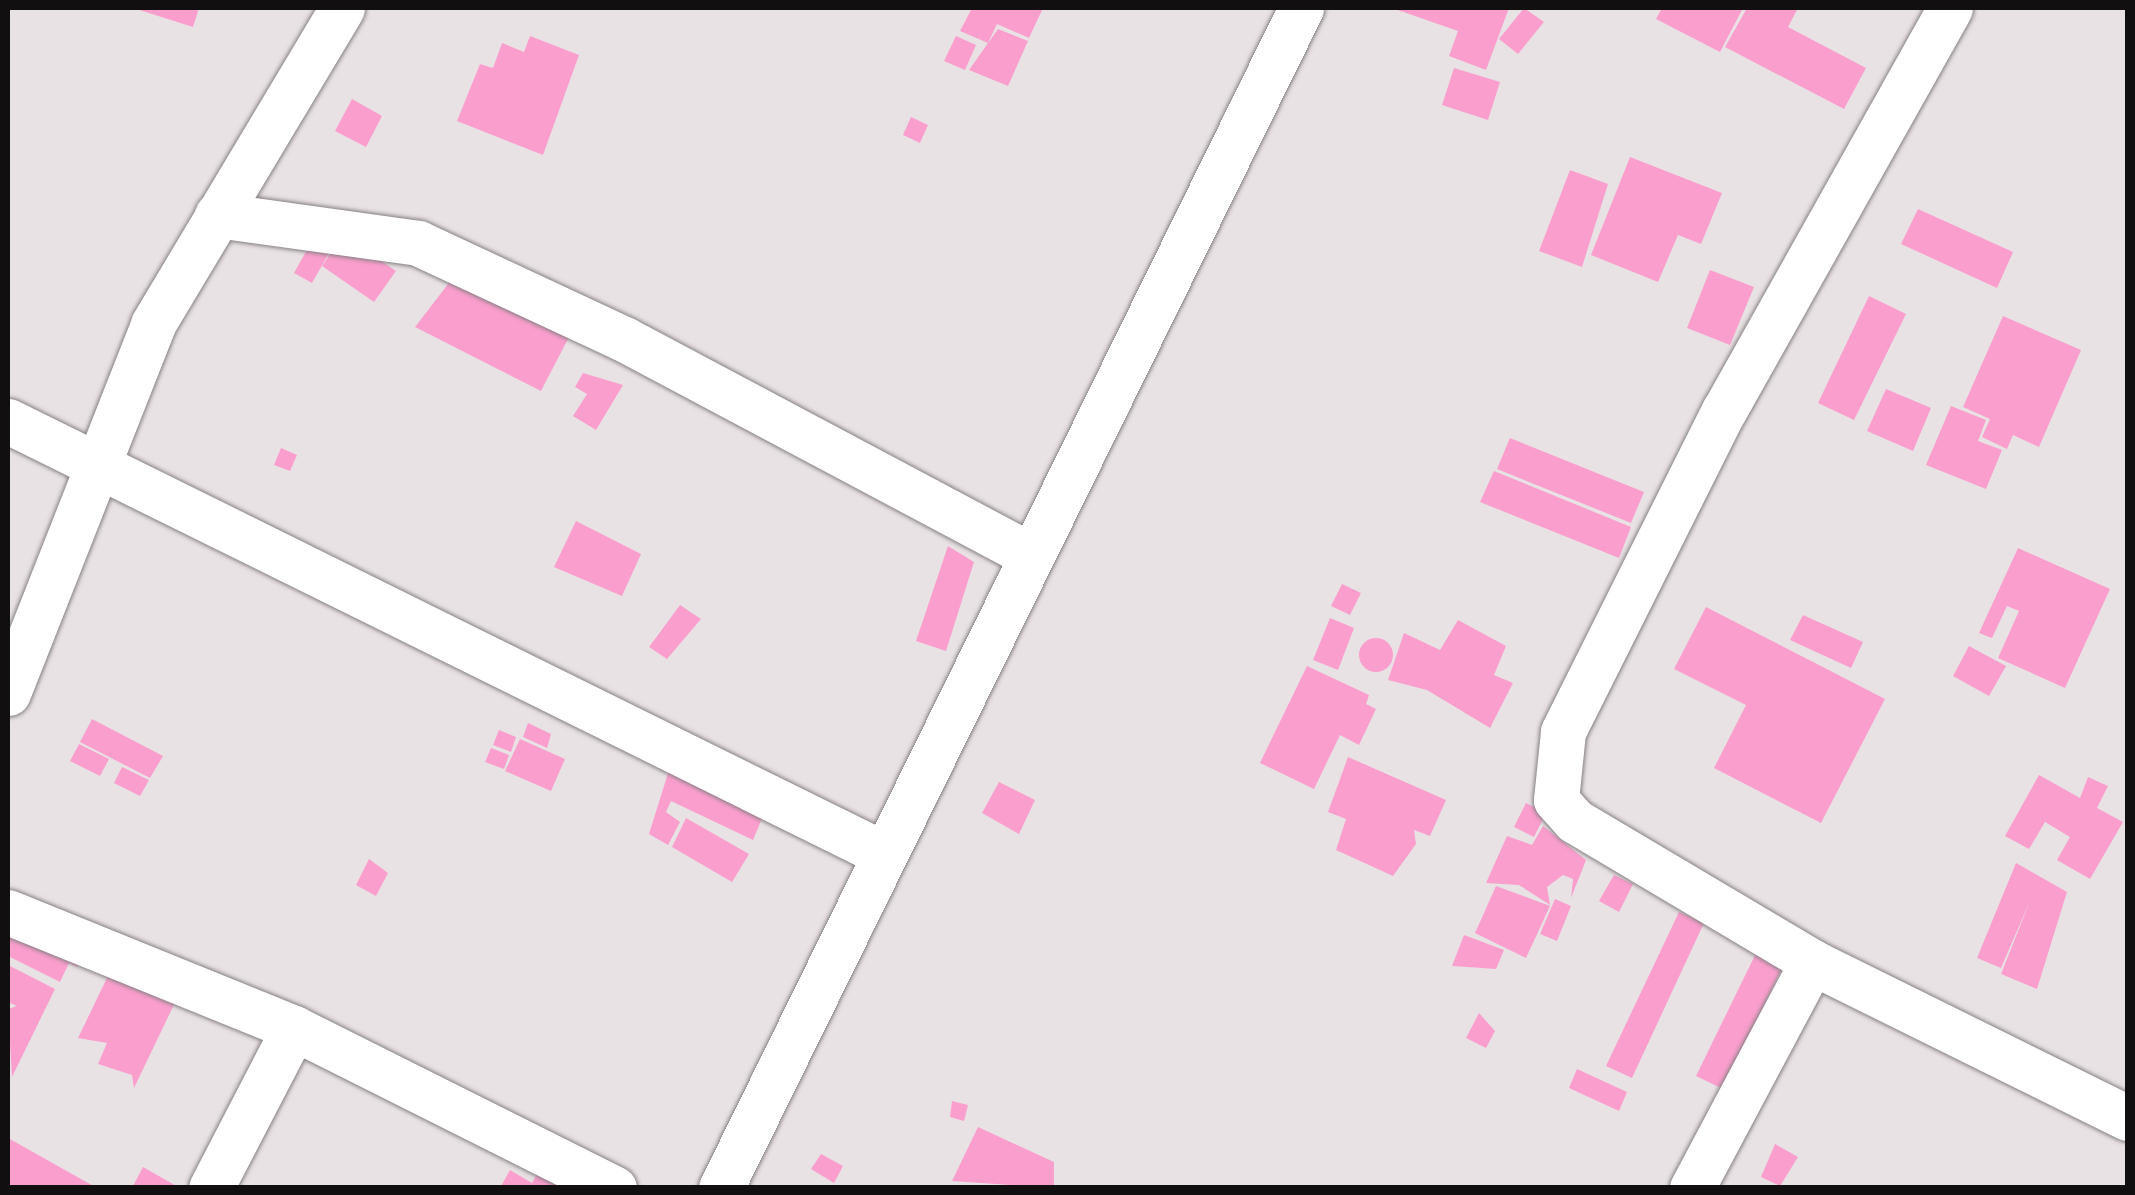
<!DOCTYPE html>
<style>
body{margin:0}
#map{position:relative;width:2135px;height:1195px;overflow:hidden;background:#e9e2e5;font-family:"Asap Condensed",sans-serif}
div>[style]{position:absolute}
.building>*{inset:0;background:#fa9ecd}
.round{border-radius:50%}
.roads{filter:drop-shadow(0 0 2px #868083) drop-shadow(0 0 2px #868083)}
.minor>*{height:45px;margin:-22.5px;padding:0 22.5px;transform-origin:22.5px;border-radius:22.5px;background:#fff}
span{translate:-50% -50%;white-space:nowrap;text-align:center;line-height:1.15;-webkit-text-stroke:10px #e9e2e5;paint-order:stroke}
.frame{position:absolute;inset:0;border:10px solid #110f10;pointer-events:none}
</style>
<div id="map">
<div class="building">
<div style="clip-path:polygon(133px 8px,199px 8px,193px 27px)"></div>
<div style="clip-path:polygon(972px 8px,1043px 8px,1029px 38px,997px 24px,988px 43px,960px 31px)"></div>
<div style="clip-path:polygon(1392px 8px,1509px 8px,1486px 70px,1449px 56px,1458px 31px)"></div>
<div style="clip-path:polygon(1524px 8px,1544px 22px,1518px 54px,1499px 39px)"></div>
<div style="clip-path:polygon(1662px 8px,1743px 8px,1720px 52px,1656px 19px)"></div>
<div style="clip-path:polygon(1747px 8px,1798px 8px,1788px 27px,1866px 68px,1844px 109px,1725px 47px)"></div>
<div style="clip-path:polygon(998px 29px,1028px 41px,1008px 86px,969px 70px)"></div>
<div style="clip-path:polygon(530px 36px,579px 55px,543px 155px,457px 121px,480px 64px,493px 68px,502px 43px,524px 52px)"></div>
<div style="clip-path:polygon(956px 36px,976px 45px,965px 70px,944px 61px)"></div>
<div style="clip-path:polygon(1454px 68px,1500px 82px,1488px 120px,1442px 105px)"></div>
<div style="clip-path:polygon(352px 99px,382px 116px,366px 147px,335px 131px)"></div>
<div style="clip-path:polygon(911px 117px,928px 125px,920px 143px,903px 135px)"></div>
<div style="clip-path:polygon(1630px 157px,1722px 193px,1701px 244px,1678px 235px,1658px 282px,1591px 255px)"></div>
<div style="clip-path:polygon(1570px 170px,1608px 184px,1582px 267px,1539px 251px)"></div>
<div style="clip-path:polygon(1918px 209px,2013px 252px,1997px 288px,1901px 244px)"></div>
<div style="clip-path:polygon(327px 214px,345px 225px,312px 283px,294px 273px)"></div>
<div style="clip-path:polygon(343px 235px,396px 271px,374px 302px,322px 266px)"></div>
<div style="clip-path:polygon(1710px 270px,1754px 287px,1730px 345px,1687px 328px)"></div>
<div style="clip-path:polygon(455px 275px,570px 335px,541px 391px,415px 327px)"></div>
<div style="clip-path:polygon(1869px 296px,1906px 314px,1854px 420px,1818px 403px)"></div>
<div style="clip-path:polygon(2003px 316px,2081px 350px,2039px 447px,2013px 435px,2007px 449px,1982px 437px,1990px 419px,1963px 407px)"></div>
<div style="clip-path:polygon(583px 373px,623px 385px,596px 430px,573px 416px,587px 394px,575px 387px)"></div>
<div style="clip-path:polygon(1886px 389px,1931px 408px,1913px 451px,1867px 431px)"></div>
<div style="clip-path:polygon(1951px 406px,1986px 420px,1978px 441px,2002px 450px,1986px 489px,1926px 465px)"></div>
<div style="clip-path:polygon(1510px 438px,1644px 492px,1631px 523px,1497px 469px)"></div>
<div style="clip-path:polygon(281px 448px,297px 455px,290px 471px,274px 465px)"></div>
<div style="clip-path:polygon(1494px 471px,1631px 527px,1619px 558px,1480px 502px)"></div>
<div style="clip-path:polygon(576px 521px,641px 554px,622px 596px,554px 567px)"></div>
<div style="clip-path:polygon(948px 546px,974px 562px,946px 651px,916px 641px)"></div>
<div style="clip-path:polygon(2018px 548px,2110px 589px,2065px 688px,1998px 658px,2019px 611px,2007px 606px,1992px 638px,1979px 633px)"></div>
<div style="clip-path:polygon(1342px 584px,1361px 593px,1350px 615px,1331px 606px)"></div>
<div style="clip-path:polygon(680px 605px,701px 619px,667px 659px,649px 647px)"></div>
<div style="clip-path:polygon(1706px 607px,1885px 699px,1821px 823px,1714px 768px,1746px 705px,1674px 669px)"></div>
<div style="clip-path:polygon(1803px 615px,1863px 642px,1851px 668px,1790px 640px)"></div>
<div style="clip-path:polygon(1330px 618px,1354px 628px,1338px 670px,1313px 660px)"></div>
<div style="clip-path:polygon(1458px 620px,1506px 646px,1494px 675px,1513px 683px,1490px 728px,1427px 690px,1388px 680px,1404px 633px,1440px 650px)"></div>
<div class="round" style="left:1359px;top:638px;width:34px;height:34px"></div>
<div style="clip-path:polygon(1969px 646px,2006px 666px,1989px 696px,1953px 676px)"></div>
<div style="clip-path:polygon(1307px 666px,1369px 695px,1366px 704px,1376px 709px,1359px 745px,1340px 735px,1314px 789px,1260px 763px)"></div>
<div style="clip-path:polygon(92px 719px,163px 756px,150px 778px,80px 742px)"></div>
<div style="clip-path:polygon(528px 723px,551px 734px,547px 748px,523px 737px)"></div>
<div style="clip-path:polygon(499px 730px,516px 737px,511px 752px,493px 745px)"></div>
<div style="clip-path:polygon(520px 739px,565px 759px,551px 791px,505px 771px)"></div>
<div style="clip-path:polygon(79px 744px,109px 759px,100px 776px,70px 761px)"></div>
<div style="clip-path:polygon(491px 748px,509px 755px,504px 769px,485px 762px)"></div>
<div style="clip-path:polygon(674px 754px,770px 799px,753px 840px,671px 801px,666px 812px,680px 822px,668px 845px,649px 834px)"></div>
<div style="clip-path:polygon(1348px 757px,1446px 800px,1430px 836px,1414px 830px,1416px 844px,1393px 876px,1336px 850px,1346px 819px,1328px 812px)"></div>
<div style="clip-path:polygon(122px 767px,149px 780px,140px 796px,114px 783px)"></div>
<div style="clip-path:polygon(2039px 775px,2080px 798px,2088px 777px,2108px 786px,2097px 808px,2123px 822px,2090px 879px,2057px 860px,2070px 837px,2045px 822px,2029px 849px,2005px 836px)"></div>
<div style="clip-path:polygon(999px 782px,1035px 800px,1019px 834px,982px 813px)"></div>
<div style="clip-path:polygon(1526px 803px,1546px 813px,1534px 837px,1514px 827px)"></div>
<div style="clip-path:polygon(686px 818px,749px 854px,732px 882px,672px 847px)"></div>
<div style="clip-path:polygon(1543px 826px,1586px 860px,1571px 898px,1573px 879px,1563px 875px,1547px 887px,1550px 905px,1519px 885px,1486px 883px,1507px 836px,1532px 845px)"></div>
<div style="clip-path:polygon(369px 859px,388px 873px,376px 896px,356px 885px)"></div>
<div style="clip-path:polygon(2016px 863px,2067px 892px,2037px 989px,2001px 974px,2030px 901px,2001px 968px,1977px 958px)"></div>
<div style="clip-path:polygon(1614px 875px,1633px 884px,1619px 912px,1599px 901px)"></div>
<div style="clip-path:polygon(1496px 886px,1550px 906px,1526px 958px,1475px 933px)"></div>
<div style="clip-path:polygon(1555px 899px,1571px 906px,1557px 941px,1540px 934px)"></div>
<div style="clip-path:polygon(1679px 912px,1704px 923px,1632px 1078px,1606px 1066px)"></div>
<div style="clip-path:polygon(8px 917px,83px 952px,77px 967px,69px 963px,60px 982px,8px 956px)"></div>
<div style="clip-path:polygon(1464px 935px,1504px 950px,1496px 969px,1452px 966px)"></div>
<div style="clip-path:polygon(1759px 947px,1786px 960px,1723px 1089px,1696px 1076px)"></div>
<div style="clip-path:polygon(120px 951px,181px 990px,134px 1088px,132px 1075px,98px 1064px,107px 1043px,78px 1038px)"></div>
<div style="clip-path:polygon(8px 965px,55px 989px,12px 1077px,8px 1009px,17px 1006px,8px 1002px)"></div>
<div style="clip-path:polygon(1479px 1013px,1495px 1031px,1486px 1048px,1466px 1038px)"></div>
<div style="clip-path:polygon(1577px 1069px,1627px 1092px,1619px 1111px,1569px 1088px)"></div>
<div style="clip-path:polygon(952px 1101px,968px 1105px,964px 1121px,950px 1117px)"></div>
<div style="clip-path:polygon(978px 1127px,1054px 1162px,1054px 1188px,952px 1181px)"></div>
<div style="clip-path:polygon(8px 1138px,97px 1188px,8px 1188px)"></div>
<div style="clip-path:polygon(1775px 1144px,1798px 1157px,1780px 1186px,1761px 1177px)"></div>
<div style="clip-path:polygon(821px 1154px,843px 1166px,834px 1183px,811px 1169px)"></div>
<div style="clip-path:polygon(543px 1163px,574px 1188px,500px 1188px,510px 1170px,532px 1183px)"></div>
<div style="clip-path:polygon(143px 1167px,180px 1188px,132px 1188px)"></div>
</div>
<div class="roads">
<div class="minor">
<div style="left:1950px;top:8px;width:461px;rotate:119.3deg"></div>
<div style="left:1724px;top:410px;width:360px;rotate:116.6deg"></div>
<div style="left:1563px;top:732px;width:68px;rotate:95.9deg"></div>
<div style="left:1556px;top:800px;width:28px;rotate:48deg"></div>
<div style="left:1575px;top:821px;width:276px;rotate:30.7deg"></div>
<div style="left:1812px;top:962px;width:352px;rotate:26.3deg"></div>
<div style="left:217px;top:215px;width:203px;rotate:7.9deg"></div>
<div style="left:418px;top:243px;width:227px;rotate:25deg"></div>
<div style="left:624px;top:339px;width:456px;rotate:28deg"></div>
<div style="left:8px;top:421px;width:975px;rotate:26.3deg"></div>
<div style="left:8px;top:693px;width:396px;rotate:-68.5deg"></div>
<div style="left:153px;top:324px;width:368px;rotate:-59.1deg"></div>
<div style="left:8px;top:912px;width:309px;rotate:22.1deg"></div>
<div style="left:294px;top:1028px;width:358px;rotate:26.6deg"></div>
<div style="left:211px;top:1188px;width:180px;rotate:-62.6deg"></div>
<div style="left:721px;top:1188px;width:1315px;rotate:-63.82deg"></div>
<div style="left:1692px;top:1188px;width:256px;rotate:-62deg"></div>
</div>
</div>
<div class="frame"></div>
</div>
